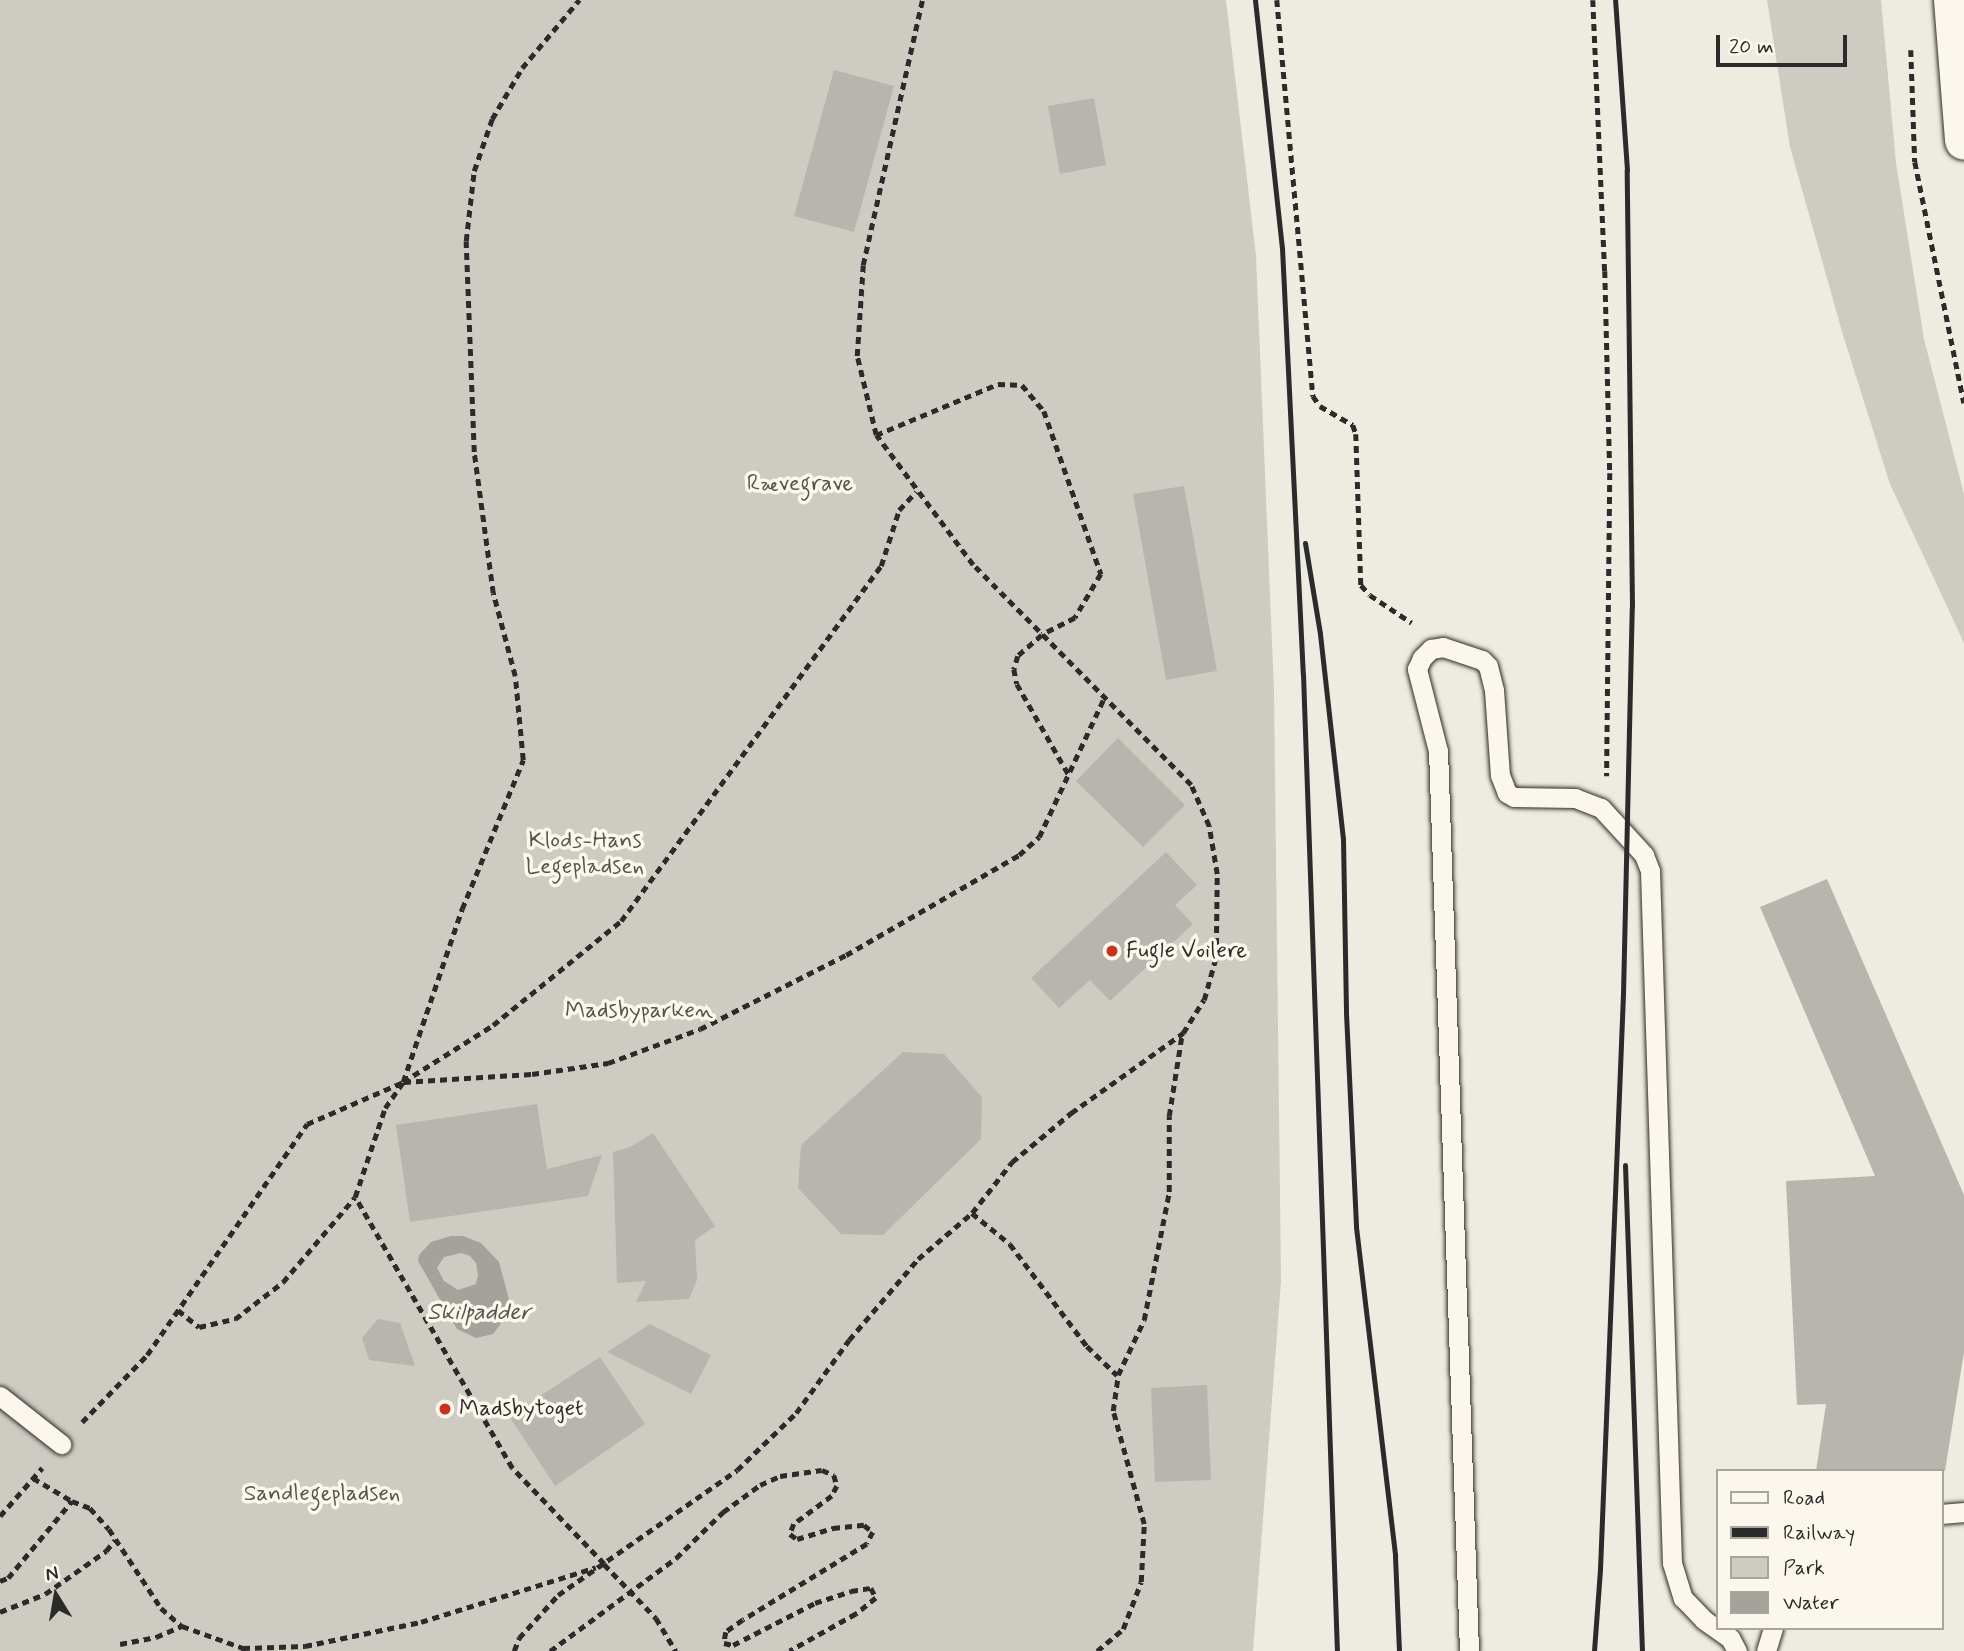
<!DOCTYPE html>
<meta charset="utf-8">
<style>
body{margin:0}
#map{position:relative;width:1964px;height:1651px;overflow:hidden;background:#eeebe0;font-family:Mynerve,sans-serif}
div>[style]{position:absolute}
.green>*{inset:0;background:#cecbc2}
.water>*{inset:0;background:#a4a29a}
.building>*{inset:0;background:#b8b5ae}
.path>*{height:4.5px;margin-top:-2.25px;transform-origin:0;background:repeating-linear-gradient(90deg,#2b2b2b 0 7px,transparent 0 12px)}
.roads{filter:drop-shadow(0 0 2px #2b2b2b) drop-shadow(0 0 2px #2b2b2b)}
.lane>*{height:19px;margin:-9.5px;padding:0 9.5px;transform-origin:9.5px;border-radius:9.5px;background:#fbf7ec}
.secondary>*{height:38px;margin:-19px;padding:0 19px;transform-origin:19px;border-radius:19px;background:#fbf7ec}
.rail>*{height:5px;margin:-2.5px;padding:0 2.5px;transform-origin:2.5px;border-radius:2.5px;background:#2b2b2b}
.path-bridge>*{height:4.5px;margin-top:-2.25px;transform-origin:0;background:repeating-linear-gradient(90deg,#2b2b2b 0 7px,transparent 0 12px)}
.dots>*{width:19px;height:19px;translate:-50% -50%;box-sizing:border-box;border:4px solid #fbf7ec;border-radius:50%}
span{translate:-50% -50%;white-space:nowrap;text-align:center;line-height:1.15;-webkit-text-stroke:7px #fbf7ec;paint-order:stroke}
.park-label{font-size:23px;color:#545351}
.poi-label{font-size:23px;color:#2b2b2b}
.left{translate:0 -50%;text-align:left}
.water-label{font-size:24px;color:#555552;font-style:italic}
.legend{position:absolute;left:1716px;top:1469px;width:228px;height:161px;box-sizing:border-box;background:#fbf7ec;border:2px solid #a8a59f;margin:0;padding:9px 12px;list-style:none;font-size:21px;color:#2b2b2b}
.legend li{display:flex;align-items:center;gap:14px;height:35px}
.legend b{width:35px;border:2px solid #a8a59f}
.north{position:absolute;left:21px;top:1560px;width:70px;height:70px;-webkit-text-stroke:5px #fbf7ec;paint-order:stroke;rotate:349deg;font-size:19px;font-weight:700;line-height:28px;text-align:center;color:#2b2b2b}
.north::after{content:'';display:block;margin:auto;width:24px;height:32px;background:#2b2b2b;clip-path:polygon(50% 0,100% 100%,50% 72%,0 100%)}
.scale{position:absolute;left:1716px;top:35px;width:131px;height:32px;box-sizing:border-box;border:4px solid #2b2b2b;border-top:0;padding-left:9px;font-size:21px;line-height:24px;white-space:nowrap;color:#2b2b2b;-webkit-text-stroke:5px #fbf7ec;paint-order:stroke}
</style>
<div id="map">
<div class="green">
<div style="clip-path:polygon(0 0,1226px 0,1256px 256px,1274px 691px,1281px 1281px,1253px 1651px,0 1651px)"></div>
<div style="clip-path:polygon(1767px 0,1881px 0,1896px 163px,1924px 339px,1964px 494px,1964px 643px,1890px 484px,1843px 335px,1790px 147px)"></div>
</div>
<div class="water">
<div style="clip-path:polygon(evenodd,451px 1236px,463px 1236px,481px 1243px,499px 1262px,510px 1303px,505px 1318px,493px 1334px,476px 1338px,457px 1329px,418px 1261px,419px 1255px,431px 1242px,451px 1236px,461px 1253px,470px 1256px,476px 1263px,478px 1275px,476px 1284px,458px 1290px,444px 1281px,437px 1268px,444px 1257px,461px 1253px)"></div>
</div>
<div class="building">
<div style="clip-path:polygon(834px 70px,894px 86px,854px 232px,794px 216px)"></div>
<div style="clip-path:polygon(1094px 98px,1106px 165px,1060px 174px,1048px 106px)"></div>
<div style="clip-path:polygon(1184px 486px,1217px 671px,1166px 680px,1133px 494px)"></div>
<div style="clip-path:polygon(1118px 738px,1185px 805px,1143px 847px,1076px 781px)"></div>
<div style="clip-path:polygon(1166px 852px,1197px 885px,1175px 905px,1193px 924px,1110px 1001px,1090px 980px,1059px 1008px,1031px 978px)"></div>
<div style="clip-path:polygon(1827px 879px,1964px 1195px,1964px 1352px,1945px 1471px,1816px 1471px,1826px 1404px,1797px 1405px,1786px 1181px,1875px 1176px,1760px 907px)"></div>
<div style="clip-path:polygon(903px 1052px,944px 1054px,982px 1097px,981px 1139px,883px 1235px,841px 1234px,798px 1188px,801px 1145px)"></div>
<div style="clip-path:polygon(537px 1104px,547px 1169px,602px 1155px,588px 1196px,410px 1222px,396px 1125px)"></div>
<div style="clip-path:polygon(653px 1133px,715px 1226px,695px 1240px,697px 1280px,689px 1299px,636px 1302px,646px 1281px,617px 1283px,613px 1152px,630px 1147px)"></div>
<div style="clip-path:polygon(378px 1319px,400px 1323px,415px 1366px,369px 1360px,362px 1338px)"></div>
<div style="clip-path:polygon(650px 1324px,711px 1355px,691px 1394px,607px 1352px)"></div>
<div style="clip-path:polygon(600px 1357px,645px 1424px,555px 1486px,509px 1416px)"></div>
<div style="clip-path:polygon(1207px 1385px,1211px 1480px,1155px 1482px,1151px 1388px)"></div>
</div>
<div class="path">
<div style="left:1277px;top:0;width:398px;rotate:84.8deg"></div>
<div style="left:1313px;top:396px;width:12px;rotate:55deg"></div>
<div style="left:1320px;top:406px;width:38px;rotate:30deg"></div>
<div style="left:1353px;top:425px;width:9px;rotate:72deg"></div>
<div style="left:1356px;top:434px;width:151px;rotate:88.1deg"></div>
<div style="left:1361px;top:585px;width:13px;rotate:48deg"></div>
<div style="left:1370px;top:595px;width:50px;rotate:33.7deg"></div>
<div style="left:1593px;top:0;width:271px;rotate:87.5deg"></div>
<div style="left:1605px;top:271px;width:202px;rotate:88.6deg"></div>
<div style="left:1610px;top:473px;width:303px;rotate:90.6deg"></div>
<div style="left:1911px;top:50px;width:112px;rotate:88deg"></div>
<div style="left:1915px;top:162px;width:246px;rotate:78.5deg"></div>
<div style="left:876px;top:435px;width:132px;rotate:-22.7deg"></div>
<div style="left:998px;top:384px;width:24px;rotate:2deg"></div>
<div style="left:1022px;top:385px;width:34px;rotate:50deg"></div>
<div style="left:1044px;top:411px;width:173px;rotate:70.7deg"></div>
<div style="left:1101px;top:574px;width:51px;rotate:120.6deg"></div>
<div style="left:1075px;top:618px;width:37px;rotate:153deg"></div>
<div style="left:1042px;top:635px;width:32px;rotate:139deg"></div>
<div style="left:1018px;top:656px;width:14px;rotate:107deg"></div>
<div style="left:1014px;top:669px;width:15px;rotate:79deg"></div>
<div style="left:1017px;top:684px;width:105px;rotate:60.3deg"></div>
<div style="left:404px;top:1082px;width:128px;rotate:-3.6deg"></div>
<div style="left:532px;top:1074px;width:77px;rotate:-8.2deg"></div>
<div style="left:608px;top:1063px;width:98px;rotate:-20.3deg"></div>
<div style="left:700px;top:1029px;width:164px;rotate:-26.9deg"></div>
<div style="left:846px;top:955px;width:200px;rotate:-30deg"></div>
<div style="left:1019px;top:855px;width:27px;rotate:-42deg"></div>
<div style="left:1039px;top:837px;width:153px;rotate:-64.9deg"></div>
<div style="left:972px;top:1213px;width:49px;rotate:39.2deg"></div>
<div style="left:1010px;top:1244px;width:128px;rotate:53deg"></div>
<div style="left:1087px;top:1346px;width:42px;rotate:44deg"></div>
<div style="left:178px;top:1310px;width:27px;rotate:39deg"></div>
<div style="left:199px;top:1327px;width:37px;rotate:-13deg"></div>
<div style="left:235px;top:1319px;width:61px;rotate:-37.6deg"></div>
<div style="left:283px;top:1282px;width:111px;rotate:-49.7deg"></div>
<div style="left:82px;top:1422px;width:93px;rotate:-45.9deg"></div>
<div style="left:147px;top:1355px;width:281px;rotate:-55.3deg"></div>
<div style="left:307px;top:1124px;width:105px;rotate:-23.6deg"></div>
<div style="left:403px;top:1082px;width:183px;rotate:-71.2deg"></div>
<div style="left:462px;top:909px;width:161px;rotate:-67.7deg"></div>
<div style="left:523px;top:760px;width:84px;rotate:-95.4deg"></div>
<div style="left:515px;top:676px;width:86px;rotate:-104.8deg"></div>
<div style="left:493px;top:593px;width:142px;rotate:-97.7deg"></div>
<div style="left:474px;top:452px;width:211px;rotate:-92.2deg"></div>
<div style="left:466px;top:241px;width:70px;rotate:-83.5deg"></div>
<div style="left:474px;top:171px;width:55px;rotate:-70.9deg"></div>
<div style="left:492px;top:119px;width:59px;rotate:-59.5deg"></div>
<div style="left:522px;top:68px;width:89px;rotate:-50deg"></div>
<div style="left:33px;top:1478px;width:45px;rotate:30.5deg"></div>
<div style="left:0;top:1516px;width:64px;rotate:-48.8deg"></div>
<div style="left:604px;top:1564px;width:133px;rotate:-133.8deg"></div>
<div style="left:512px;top:1468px;width:313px;rotate:-120.1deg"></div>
<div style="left:355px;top:1197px;width:94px;rotate:-71.4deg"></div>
<div style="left:385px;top:1108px;width:32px;rotate:-55deg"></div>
<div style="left:403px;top:1082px;width:107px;rotate:-32.3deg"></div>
<div style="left:493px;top:1025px;width:165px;rotate:-39.1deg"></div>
<div style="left:621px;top:921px;width:440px;rotate:-53.8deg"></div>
<div style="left:881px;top:566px;width:59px;rotate:-72.2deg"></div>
<div style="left:899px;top:510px;width:25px;rotate:-47deg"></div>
<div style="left:0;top:1581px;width:9px;rotate:-21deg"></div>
<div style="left:8px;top:1578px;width:100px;rotate:-50.3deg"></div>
<div style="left:72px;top:1501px;width:19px;rotate:21deg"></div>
<div style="left:90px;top:1508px;width:28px;rotate:48deg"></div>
<div style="left:109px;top:1529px;width:95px;rotate:56.6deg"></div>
<div style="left:161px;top:1608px;width:28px;rotate:41deg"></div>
<div style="left:0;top:1612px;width:48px;rotate:-21.8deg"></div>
<div style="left:45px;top:1594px;width:75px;rotate:-35.2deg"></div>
<div style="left:106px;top:1551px;width:14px;rotate:-51deg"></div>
<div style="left:656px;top:1618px;width:39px;rotate:59deg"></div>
<div style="left:120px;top:1644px;width:37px;rotate:-11deg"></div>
<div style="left:156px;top:1637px;width:28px;rotate:-23deg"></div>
<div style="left:182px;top:1626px;width:65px;rotate:19.8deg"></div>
<div style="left:244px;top:1651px;width:3px;rotate:-108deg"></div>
<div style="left:243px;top:1648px;width:62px;rotate:-1.8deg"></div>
<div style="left:305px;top:1646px;width:118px;rotate:-11.7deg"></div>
<div style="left:421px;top:1622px;width:183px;rotate:-17.4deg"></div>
<div style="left:514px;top:1651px;width:14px;rotate:-69deg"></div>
<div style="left:519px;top:1638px;width:58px;rotate:-47.8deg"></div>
<div style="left:558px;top:1595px;width:218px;rotate:-34.9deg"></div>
<div style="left:737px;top:1470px;width:82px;rotate:-44deg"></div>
<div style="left:796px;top:1413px;width:90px;rotate:-54deg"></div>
<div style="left:849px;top:1340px;width:106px;rotate:-49.6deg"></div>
<div style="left:918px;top:1259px;width:71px;rotate:-40.4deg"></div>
<div style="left:972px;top:1213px;width:65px;rotate:-51.9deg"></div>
<div style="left:1012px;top:1162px;width:77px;rotate:-39.7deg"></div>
<div style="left:1071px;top:1113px;width:138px;rotate:-35.5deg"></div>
<div style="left:1183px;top:1033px;width:39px;rotate:-58deg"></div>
<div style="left:1204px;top:1000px;width:45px;rotate:-74.4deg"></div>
<div style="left:1216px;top:957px;width:83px;rotate:-89.3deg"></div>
<div style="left:1217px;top:874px;width:49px;rotate:-99.5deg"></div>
<div style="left:1209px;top:826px;width:45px;rotate:-113.7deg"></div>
<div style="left:1191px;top:785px;width:310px;rotate:-134.7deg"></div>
<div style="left:973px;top:565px;width:162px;rotate:-126.7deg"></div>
<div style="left:876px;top:435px;width:81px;rotate:-103.5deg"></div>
<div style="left:857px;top:356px;width:91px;rotate:-86.2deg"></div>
<div style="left:863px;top:265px;width:271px;rotate:-77.4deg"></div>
<div style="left:550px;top:1651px;width:157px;rotate:-36.4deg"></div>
<div style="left:676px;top:1558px;width:66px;rotate:-44.4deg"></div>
<div style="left:723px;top:1512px;width:46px;rotate:-36.1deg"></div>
<div style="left:760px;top:1485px;width:22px;rotate:-24deg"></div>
<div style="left:780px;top:1476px;width:42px;rotate:-8.1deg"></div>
<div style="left:822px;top:1470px;width:13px;rotate:23deg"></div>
<div style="left:834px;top:1475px;width:11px;rotate:75deg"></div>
<div style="left:837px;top:1486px;width:11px;rotate:117deg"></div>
<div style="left:832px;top:1496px;width:47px;rotate:143.6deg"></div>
<div style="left:794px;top:1524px;width:11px;rotate:112deg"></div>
<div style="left:790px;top:1534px;width:9px;rotate:36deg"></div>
<div style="left:797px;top:1539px;width:38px;rotate:-17deg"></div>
<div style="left:833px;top:1528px;width:31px;rotate:-6deg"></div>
<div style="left:864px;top:1525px;width:11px;rotate:38deg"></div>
<div style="left:873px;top:1532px;width:13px;rotate:117deg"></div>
<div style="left:867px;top:1544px;width:145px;rotate:148.5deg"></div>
<div style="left:743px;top:1620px;width:21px;rotate:145deg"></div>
<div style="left:726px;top:1632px;width:11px;rotate:100deg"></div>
<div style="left:724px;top:1643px;width:9px;rotate:13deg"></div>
<div style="left:733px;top:1645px;width:92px;rotate:-27.1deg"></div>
<div style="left:815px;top:1603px;width:38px;rotate:-18deg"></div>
<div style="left:851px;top:1591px;width:20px;rotate:-9deg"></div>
<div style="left:871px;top:1588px;width:11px;rotate:63deg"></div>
<div style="left:876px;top:1598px;width:26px;rotate:141deg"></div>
<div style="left:856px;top:1614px;width:76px;rotate:150.7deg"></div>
<div style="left:1097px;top:1651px;width:34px;rotate:-40deg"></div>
<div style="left:1123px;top:1629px;width:50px;rotate:-69deg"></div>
<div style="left:1141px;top:1582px;width:58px;rotate:-87deg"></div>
<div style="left:1144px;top:1524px;width:117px;rotate:-105.3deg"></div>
<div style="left:1113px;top:1411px;width:36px;rotate:-82deg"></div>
<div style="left:1118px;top:1375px;width:61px;rotate:-64.7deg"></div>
<div style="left:1144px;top:1320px;width:130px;rotate:-78.9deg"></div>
<div style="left:1169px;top:1192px;width:76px;rotate:-90deg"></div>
<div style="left:1169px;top:1116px;width:83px;rotate:-81deg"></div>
</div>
<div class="roads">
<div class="lane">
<div style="left:0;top:1396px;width:78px;rotate:38.2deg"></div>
<div style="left:1941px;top:1514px;width:23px;rotate:-5deg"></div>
<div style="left:1469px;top:1651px;width:901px;rotate:-91.97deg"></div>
<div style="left:1438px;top:751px;width:85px;rotate:-104.4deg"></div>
<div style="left:1417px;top:669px;width:12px;rotate:-66deg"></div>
<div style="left:1422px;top:658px;width:13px;rotate:-45deg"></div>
<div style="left:1431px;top:649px;width:12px;rotate:-9deg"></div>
<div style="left:1443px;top:647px;width:41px;rotate:18.4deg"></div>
<div style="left:1482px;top:660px;width:8px;rotate:45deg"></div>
<div style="left:1488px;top:666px;width:25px;rotate:76deg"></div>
<div style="left:1494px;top:690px;width:85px;rotate:86deg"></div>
<div style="left:1500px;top:775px;width:19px;rotate:69deg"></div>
<div style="left:1507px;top:793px;width:8px;rotate:30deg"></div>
<div style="left:1514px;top:797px;width:61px;rotate:0.9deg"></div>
<div style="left:1575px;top:798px;width:28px;rotate:21deg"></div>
<div style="left:1601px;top:808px;width:64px;rotate:47.5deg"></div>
<div style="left:1644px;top:855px;width:17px;rotate:69deg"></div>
<div style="left:1650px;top:871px;width:692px;rotate:88.18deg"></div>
<div style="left:1672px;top:1563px;width:37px;rotate:73deg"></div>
<div style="left:1683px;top:1598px;width:30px;rotate:46deg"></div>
<div style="left:1704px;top:1620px;width:32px;rotate:35deg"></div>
<div style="left:1730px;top:1638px;width:15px;rotate:62deg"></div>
<div style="left:1766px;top:1651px;width:24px;rotate:-73deg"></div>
</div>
<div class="secondary">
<div style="left:1953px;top:0;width:141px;rotate:85.5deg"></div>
</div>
</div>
<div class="rail">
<div style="left:1255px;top:0;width:249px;rotate:83.8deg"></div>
<div style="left:1282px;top:248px;width:427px;rotate:87.2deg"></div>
<div style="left:1303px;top:674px;width:978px;rotate:88.01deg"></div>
<div style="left:1305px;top:543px;width:92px;rotate:80.6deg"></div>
<div style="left:1320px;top:634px;width:206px;rotate:83.6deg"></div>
<div style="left:1343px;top:839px;width:174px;rotate:89deg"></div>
<div style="left:1346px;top:1013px;width:214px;rotate:87.3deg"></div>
<div style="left:1356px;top:1227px;width:331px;rotate:83.2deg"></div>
<div style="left:1395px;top:1556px;width:95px;rotate:87.6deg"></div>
<div style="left:1625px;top:1165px;width:486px;rotate:88deg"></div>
<div style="left:1594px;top:1651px;width:82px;rotate:-85.8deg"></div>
<div style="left:1600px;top:1569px;width:575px;rotate:-87.71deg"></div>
<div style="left:1623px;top:994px;width:387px;rotate:-88.7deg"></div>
<div style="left:1632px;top:607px;width:437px;rotate:-90.7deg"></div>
<div style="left:1627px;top:170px;width:170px;rotate:-94deg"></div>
</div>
<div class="path-bridge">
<div style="left:604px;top:1564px;width:75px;rotate:46.1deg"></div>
</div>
<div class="dots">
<div style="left:1112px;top:951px;background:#c8321e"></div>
<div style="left:445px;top:1409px;background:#c8321e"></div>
</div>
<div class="park-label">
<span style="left:800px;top:484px">Rævegrave</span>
<span style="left:585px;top:854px">Klods-Hans<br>Legepladsen</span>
<span style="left:639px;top:1011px">Madsbyparken</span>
<span style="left:322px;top:1494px">Sandlegepladsen</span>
</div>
<div class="poi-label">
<span class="left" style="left:1126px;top:951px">Fugle Voilere</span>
<span class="left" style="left:459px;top:1409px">Madsbytoget</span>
</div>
<div class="water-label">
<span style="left:479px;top:1313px">Skilpadder</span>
</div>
<ul class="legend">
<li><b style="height:9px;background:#fbf7ec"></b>Road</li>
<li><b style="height:9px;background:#2b2b2b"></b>Railway</li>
<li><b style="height:19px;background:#cecbc2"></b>Park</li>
<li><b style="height:19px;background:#a4a29a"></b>Water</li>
</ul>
<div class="north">N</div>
<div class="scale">20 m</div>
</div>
